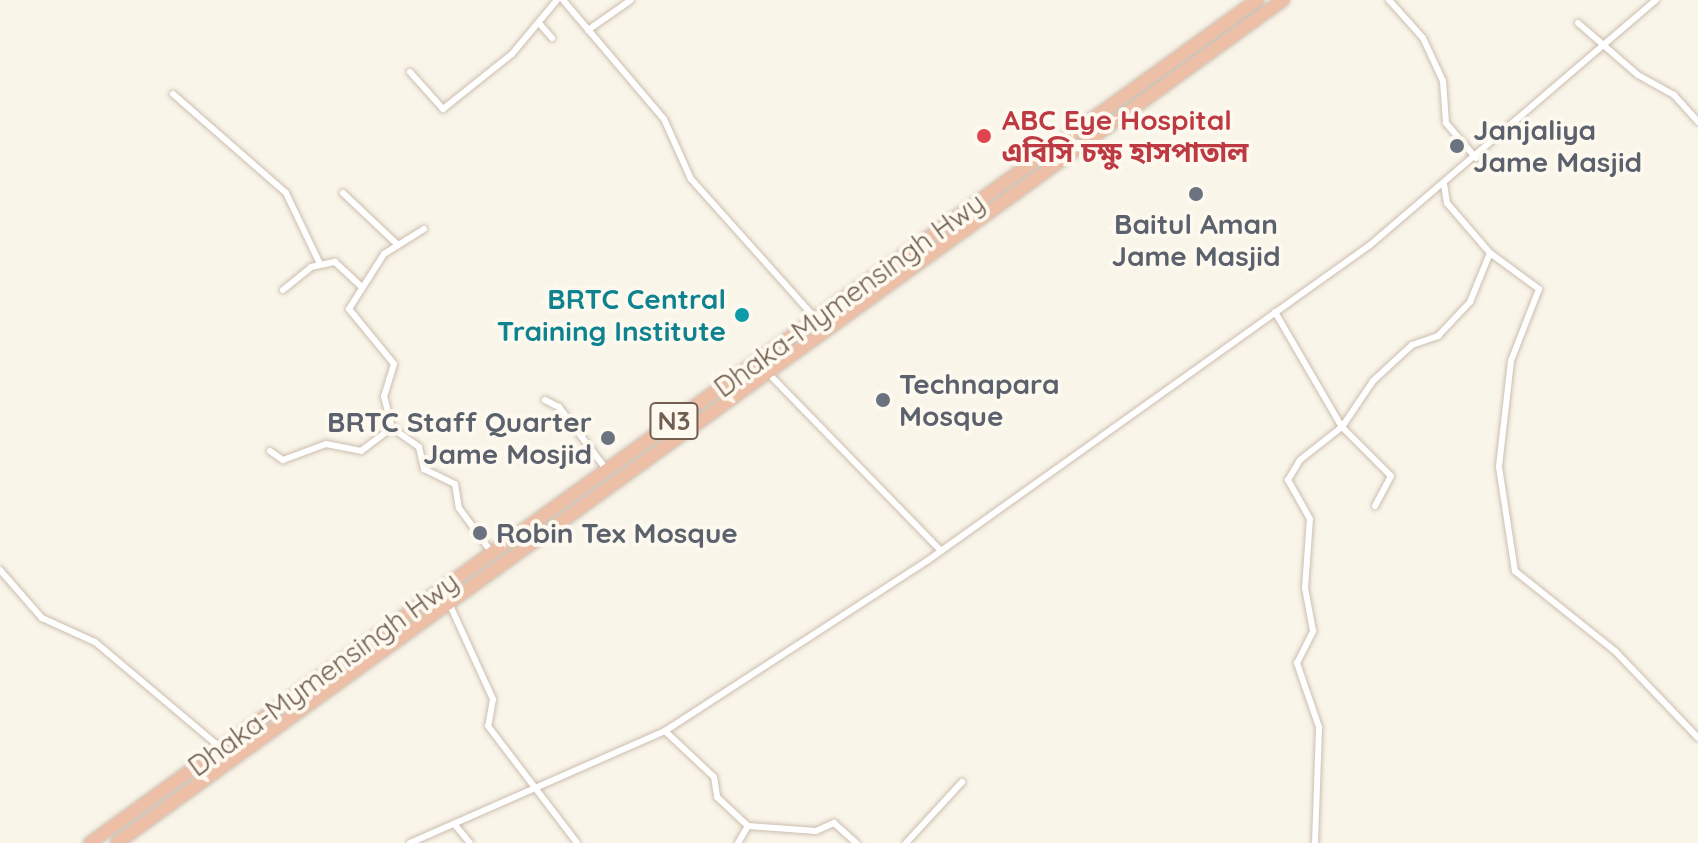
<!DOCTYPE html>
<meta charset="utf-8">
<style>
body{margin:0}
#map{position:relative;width:1698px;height:843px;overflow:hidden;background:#faf5e9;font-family:Quicksand,"Noto Sans Bengali",sans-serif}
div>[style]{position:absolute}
.roads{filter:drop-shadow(0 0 2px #cbbeb0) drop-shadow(0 0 2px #cbbeb0)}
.street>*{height:6px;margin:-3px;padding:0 3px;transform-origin:3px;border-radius:3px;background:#fff}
.highway>*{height:12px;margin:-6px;padding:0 6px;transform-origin:6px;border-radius:6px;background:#edbfa7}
.dots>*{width:22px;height:22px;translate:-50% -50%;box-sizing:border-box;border:4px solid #fdf9ef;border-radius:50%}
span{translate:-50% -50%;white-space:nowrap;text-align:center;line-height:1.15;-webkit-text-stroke:8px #fdf9ef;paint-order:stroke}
.shield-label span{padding:2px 6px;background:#fdf9ef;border:2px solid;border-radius:6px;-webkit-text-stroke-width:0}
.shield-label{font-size:26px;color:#725f4f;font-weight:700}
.health-label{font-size:28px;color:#be3a42;font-weight:700}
.left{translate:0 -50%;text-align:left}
.worship-label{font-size:28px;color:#5b616d;font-weight:700}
.right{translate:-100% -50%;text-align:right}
.street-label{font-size:28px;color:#725f4f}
.culture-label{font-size:28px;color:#0d838f;font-weight:700}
</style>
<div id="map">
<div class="roads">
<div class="street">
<div style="left:563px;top:0;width:156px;rotate:49.7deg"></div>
<div style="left:664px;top:119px;width:66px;rotate:65.8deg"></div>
<div style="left:691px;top:179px;width:188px;rotate:48.2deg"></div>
<div style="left:1389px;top:0;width:51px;rotate:48.2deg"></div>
<div style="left:1423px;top:38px;width:47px;rotate:65.1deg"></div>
<div style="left:1443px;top:81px;width:42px;rotate:85.9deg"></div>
<div style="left:1446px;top:123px;width:46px;rotate:49.4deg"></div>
<div style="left:539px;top:23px;width:20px;rotate:49deg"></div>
<div style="left:1578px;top:23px;width:79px;rotate:40.9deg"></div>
<div style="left:1638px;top:75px;width:41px;rotate:29.1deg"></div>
<div style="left:1674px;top:95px;width:36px;rotate:48deg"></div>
<div style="left:588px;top:30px;width:52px;rotate:-34.9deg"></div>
<div style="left:410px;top:72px;width:50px;rotate:48.3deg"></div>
<div style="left:443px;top:109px;width:88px;rotate:-38.6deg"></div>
<div style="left:512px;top:54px;width:70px;rotate:-50.2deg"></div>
<div style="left:173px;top:94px;width:150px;rotate:41.2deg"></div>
<div style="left:286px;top:193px;width:79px;rotate:64.4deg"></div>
<div style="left:343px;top:193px;width:76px;rotate:43.4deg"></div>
<div style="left:424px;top:229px;width:47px;rotate:148deg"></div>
<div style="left:384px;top:254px;width:65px;rotate:122.5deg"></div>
<div style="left:349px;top:309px;width:71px;rotate:50.7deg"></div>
<div style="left:394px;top:364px;width:34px;rotate:107deg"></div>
<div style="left:384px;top:396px;width:33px;rotate:76deg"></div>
<div style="left:392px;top:428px;width:33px;rotate:35deg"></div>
<div style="left:419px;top:447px;width:23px;rotate:77deg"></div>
<div style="left:424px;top:469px;width:34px;rotate:26deg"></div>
<div style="left:455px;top:484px;width:24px;rotate:81deg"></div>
<div style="left:459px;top:508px;width:56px;rotate:53.7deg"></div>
<div style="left:1490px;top:253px;width:61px;rotate:36.3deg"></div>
<div style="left:1539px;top:289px;width:77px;rotate:111.3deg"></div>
<div style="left:1511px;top:361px;width:107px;rotate:96.5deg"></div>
<div style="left:1499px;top:467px;width:105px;rotate:81.3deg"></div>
<div style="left:1515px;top:571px;width:128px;rotate:38.7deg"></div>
<div style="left:1615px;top:651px;width:120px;rotate:46.3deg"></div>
<div style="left:283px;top:290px;width:36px;rotate:-39deg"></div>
<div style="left:311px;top:267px;width:25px;rotate:-12deg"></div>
<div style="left:335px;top:262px;width:34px;rotate:43deg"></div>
<div style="left:1275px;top:312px;width:133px;rotate:59.8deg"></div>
<div style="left:1342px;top:427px;width:69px;rotate:45deg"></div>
<div style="left:1391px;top:476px;width:34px;rotate:118deg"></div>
<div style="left:768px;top:373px;width:248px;rotate:45.8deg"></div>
<div style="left:545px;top:400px;width:16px;rotate:27deg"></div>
<div style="left:559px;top:407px;width:78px;rotate:52.8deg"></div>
<div style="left:270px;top:451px;width:16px;rotate:35deg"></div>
<div style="left:283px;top:460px;width:46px;rotate:-20.4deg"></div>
<div style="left:326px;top:444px;width:36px;rotate:11deg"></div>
<div style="left:361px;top:451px;width:39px;rotate:-37deg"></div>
<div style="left:0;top:570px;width:64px;rotate:48.8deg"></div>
<div style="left:42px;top:618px;width:58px;rotate:24.4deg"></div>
<div style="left:95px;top:642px;width:165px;rotate:40.1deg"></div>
<div style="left:449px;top:603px;width:106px;rotate:65.4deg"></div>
<div style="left:493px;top:699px;width:27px;rotate:100deg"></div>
<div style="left:488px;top:726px;width:147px;rotate:52.7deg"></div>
<div style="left:665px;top:731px;width:67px;rotate:43.2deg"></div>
<div style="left:714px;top:777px;width:20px;rotate:81deg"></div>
<div style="left:717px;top:797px;width:42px;rotate:43.1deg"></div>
<div style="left:455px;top:825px;width:23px;rotate:50deg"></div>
<div style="left:410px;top:843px;width:279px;rotate:-23.7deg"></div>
<div style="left:665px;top:731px;width:312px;rotate:-33deg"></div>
<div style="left:927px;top:561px;width:544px;rotate:-35.5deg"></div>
<div style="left:1370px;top:245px;width:377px;rotate:-40.6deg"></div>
<div style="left:738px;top:843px;width:20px;rotate:-60deg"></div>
<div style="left:748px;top:826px;width:68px;rotate:4.2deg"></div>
<div style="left:816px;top:831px;width:20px;rotate:-24deg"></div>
<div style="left:834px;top:823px;width:30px;rotate:42deg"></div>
<div style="left:906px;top:843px;width:83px;rotate:-47.4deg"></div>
<div style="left:1315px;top:843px;width:116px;rotate:-88deg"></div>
<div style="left:1319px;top:727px;width:68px;rotate:-109deg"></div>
<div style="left:1297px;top:663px;width:36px;rotate:-63deg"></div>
<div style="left:1313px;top:631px;width:44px;rotate:-100.5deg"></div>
<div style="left:1305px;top:588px;width:69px;rotate:-85.9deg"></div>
<div style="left:1310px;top:519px;width:45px;rotate:-119.4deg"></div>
<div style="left:1288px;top:480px;width:23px;rotate:-59deg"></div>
<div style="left:1300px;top:460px;width:53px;rotate:-38.2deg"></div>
<div style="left:1342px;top:427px;width:55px;rotate:-56deg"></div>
<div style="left:1373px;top:381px;width:53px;rotate:-42.7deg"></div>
<div style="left:1412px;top:345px;width:28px;rotate:-19deg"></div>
<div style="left:1438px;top:336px;width:47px;rotate:-46.7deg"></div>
<div style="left:1470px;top:302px;width:53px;rotate:-67.8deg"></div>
<div style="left:1490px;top:253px;width:66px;rotate:-130.7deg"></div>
<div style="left:1447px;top:203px;width:19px;rotate:-99deg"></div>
</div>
<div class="highway">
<div style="left:90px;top:843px;width:1440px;rotate:-35.84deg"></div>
<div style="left:117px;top:843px;width:1439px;rotate:-35.87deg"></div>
</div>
</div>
<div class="dots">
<div style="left:984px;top:136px;background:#e0444e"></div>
<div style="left:1457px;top:146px;background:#6b7280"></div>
<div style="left:1196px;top:194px;background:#6b7280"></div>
<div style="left:742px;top:315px;background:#0f9aa8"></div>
<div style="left:883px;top:400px;background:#6b7280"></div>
<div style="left:608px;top:438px;background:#6b7280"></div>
<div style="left:480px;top:533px;background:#6b7280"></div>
</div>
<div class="shield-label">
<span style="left:674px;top:421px">N3</span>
</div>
<div class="health-label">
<span class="left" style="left:1002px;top:136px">ABC Eye Hospital<br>এবিসি চক্ষু হাসপাতাল</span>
</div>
<div class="worship-label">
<span class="left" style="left:1473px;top:146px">Janjaliya<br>Jame Masjid</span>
<span style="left:1196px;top:240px">Baitul Aman<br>Jame Masjid</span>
<span class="left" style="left:899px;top:400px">Technapara<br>Mosque</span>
<span class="right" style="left:592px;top:438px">BRTC Staff Quarter<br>Jame Mosjid</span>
<span class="left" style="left:496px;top:533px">Robin Tex Mosque</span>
</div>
<div class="street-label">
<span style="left:849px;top:295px;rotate:-36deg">Dhaka-Mymensingh Hwy</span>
<span style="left:323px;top:674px;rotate:-36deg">Dhaka-Mymensingh Hwy</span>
</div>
<div class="culture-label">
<span class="right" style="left:726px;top:315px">BRTC Central<br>Training Institute</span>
</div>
</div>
